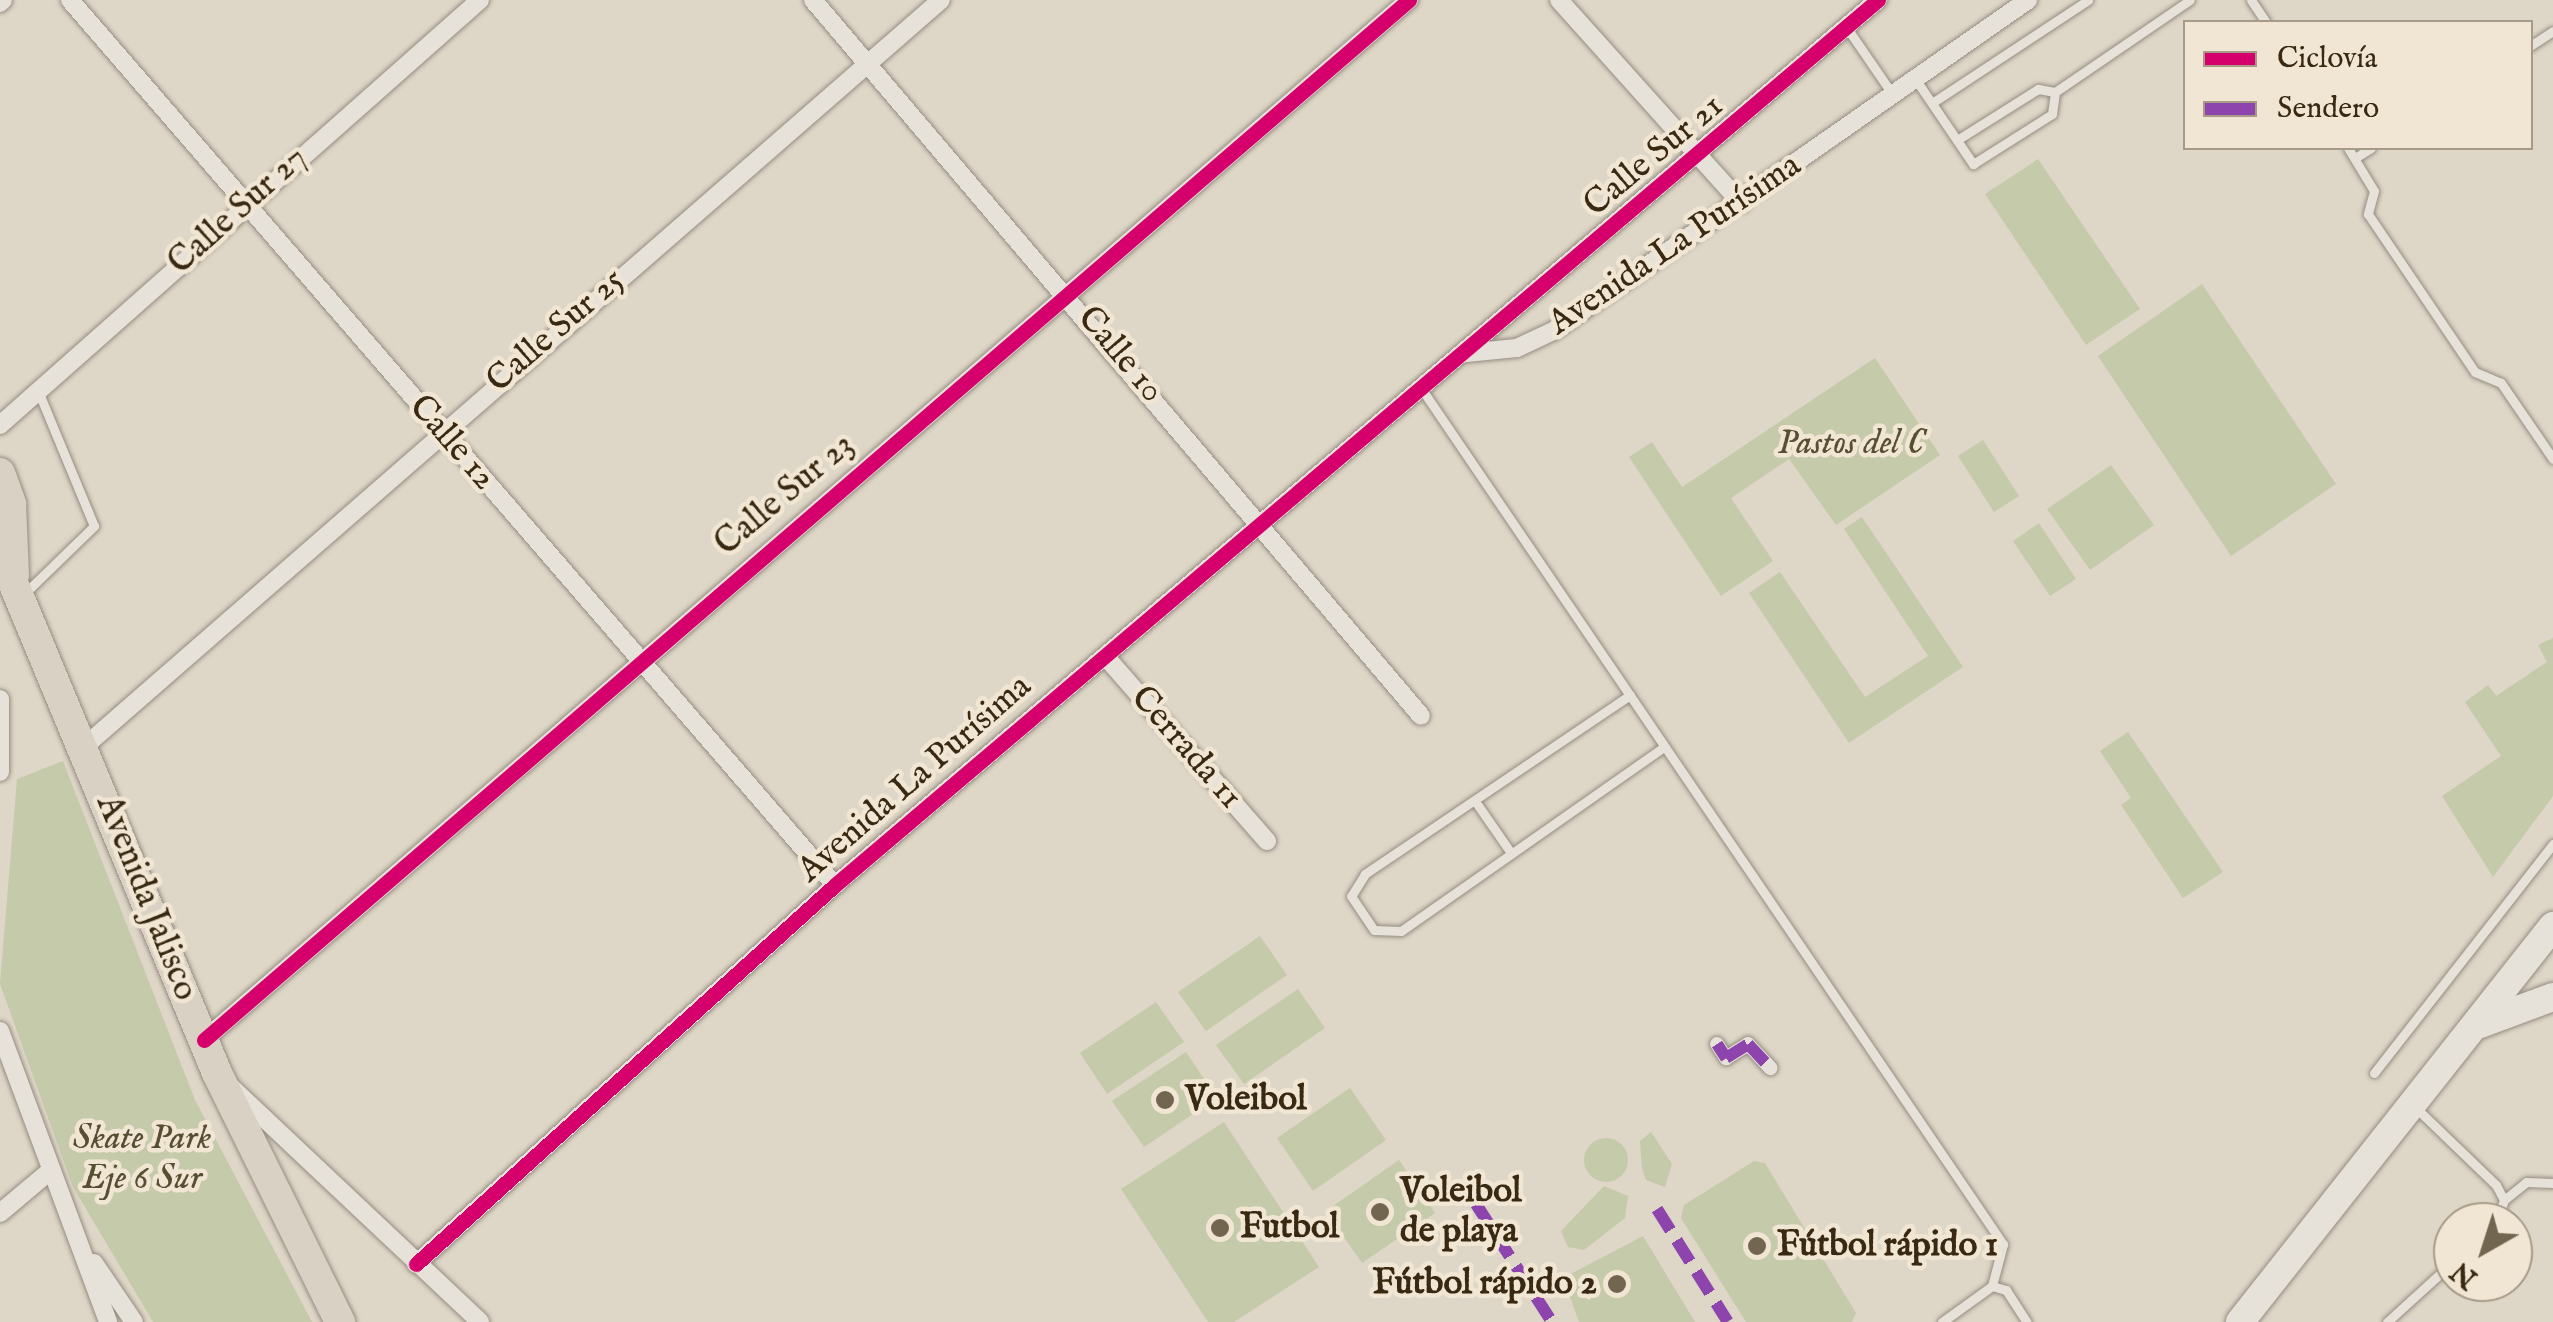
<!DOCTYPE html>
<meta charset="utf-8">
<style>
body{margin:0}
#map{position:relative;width:2553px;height:1322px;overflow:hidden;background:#ded6c6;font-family:"IM FELL English",serif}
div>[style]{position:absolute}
.green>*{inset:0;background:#c5caab}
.round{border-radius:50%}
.roads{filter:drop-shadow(0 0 2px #948d81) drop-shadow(0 0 2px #948d81)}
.service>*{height:9px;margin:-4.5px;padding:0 4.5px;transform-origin:4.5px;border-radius:4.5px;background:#e6e1d9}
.pedestrian>*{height:14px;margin:-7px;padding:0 7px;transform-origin:7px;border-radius:7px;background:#e6e1d9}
.minor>*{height:18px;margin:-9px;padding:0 9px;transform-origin:9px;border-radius:9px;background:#e6e1d9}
.secondary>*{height:28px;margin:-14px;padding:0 14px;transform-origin:14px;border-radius:14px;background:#e6e1d9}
.primary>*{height:30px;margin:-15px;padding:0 15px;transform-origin:15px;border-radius:15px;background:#d9d1c4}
.quiet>*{height:12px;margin-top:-6px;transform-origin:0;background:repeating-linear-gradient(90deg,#8e44ad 0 25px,transparent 0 37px)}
.cycleway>*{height:15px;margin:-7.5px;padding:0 7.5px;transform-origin:7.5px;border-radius:7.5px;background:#d6006c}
.dots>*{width:28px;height:28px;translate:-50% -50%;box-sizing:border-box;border:5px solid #f0e6d3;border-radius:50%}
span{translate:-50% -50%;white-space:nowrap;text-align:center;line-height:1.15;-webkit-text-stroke:9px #f0e6d3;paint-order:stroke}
.street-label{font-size:35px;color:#392912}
.park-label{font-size:35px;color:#574f33;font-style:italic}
.poi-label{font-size:35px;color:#392912;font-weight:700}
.left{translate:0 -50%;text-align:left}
.right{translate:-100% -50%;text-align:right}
.legend{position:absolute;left:2183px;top:20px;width:350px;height:130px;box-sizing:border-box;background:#f0e6d3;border:2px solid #a79a86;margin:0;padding:12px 18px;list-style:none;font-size:30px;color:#392912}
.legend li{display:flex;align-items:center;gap:20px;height:50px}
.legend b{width:50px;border:2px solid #a79a86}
.north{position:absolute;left:2433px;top:1202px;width:100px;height:100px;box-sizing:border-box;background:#f0e6d3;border:2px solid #a79a86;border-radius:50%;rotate:219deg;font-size:28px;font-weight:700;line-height:40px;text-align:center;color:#392912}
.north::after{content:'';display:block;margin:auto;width:35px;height:45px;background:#736651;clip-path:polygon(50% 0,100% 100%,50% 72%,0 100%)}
</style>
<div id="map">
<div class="green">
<div style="clip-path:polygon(2038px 159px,2140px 309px,2086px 345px,1985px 194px)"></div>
<div style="clip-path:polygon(2202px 284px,2336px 484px,2231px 556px,2098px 356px)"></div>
<div style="clip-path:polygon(1875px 358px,1940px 455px,1836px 525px,1789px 459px,1731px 498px,1773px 561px,1721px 596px,1629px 457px,1652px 442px,1682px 487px)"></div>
<div style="clip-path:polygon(1983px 440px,2019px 496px,1994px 512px,1958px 456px)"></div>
<div style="clip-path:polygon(2111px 465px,2154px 525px,2090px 570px,2047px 509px)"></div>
<div style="clip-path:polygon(1862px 517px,1963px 667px,1849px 743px,1749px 593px,1780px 572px,1865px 697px,1928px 656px,1844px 529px)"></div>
<div style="clip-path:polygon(2039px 523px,2076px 579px,2050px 596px,2013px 541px)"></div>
<div style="clip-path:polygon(2553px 638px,2553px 796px,2493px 877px,2442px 796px,2501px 756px,2465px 702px,2488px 685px,2496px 696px,2547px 662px,2538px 645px)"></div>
<div style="clip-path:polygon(2128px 732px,2223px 872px,2183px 898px,2121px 805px,2131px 798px,2100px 751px)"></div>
<div style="clip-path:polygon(63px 761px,195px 1100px,312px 1322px,153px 1322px,73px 1187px,0 984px,17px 779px)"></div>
<div style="clip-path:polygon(1260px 936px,1287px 975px,1206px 1031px,1178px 992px)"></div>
<div style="clip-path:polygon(1298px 989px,1325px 1028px,1244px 1084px,1216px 1045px)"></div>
<div style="clip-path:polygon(1156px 1002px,1184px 1042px,1107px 1094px,1080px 1053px)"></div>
<div style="clip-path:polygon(1186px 1052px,1217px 1098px,1144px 1147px,1112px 1101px)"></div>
<div style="clip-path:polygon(1350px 1088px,1386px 1140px,1313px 1191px,1277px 1138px)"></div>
<div style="clip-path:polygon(1224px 1122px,1319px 1267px,1234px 1322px,1208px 1322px,1121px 1189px)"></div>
<div style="clip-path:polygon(1651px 1132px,1672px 1164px,1665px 1187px,1646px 1180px,1642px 1168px,1640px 1141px)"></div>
<div class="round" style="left:1584px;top:1138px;width:44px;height:44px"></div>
<div style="clip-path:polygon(1399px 1160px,1435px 1213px,1362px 1263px,1326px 1211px)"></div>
<div style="clip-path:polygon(1754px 1161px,1765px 1163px,1856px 1313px,1852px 1322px,1746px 1322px,1681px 1218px,1684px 1205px)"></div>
<div style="clip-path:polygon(1604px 1186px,1628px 1196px,1625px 1218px,1584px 1250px,1568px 1247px,1561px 1231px)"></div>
<div style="clip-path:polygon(1643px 1236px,1695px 1322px,1579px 1322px,1563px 1278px)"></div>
</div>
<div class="roads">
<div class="service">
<div style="left:2251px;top:0;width:27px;rotate:56deg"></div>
<div style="left:1847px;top:28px;width:81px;rotate:55.5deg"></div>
<div style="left:2530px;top:46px;width:27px;rotate:-33deg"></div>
<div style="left:1916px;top:80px;width:102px;rotate:55.8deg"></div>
<div style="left:1973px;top:164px;width:93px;rotate:-32.3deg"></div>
<div style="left:2052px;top:114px;width:22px;rotate:-82deg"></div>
<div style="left:1932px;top:103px;width:187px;rotate:-33.4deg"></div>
<div style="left:1957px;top:140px;width:96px;rotate:-32.2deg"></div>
<div style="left:2038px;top:89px;width:17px;rotate:10deg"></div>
<div style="left:2055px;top:92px;width:163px;rotate:-34.3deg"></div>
<div style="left:2348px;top:148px;width:50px;rotate:58.8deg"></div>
<div style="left:2374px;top:191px;width:24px;rotate:105deg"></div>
<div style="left:2368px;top:214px;width:191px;rotate:55.9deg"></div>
<div style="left:2475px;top:372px;width:28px;rotate:23deg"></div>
<div style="left:2501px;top:383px;width:92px;rotate:55.6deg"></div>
<div style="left:2355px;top:158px;width:19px;rotate:-32deg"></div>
<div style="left:1423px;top:391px;width:1032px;rotate:55.79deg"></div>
<div style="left:2003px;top:1244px;width:43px;rotate:104.7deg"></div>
<div style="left:24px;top:594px;width:98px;rotate:-44.2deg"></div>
<div style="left:94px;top:526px;width:146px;rotate:-112.5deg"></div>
<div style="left:1630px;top:695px;width:320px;rotate:146deg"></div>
<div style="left:1365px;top:874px;width:26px;rotate:122deg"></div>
<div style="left:1351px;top:896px;width:41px;rotate:55.9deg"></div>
<div style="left:1374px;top:930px;width:27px;rotate:2deg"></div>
<div style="left:1401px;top:931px;width:321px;rotate:-35deg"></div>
<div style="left:1475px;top:801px;width:63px;rotate:55.3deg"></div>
<div style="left:2374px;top:1073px;width:291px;rotate:-52deg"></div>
<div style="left:2416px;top:1108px;width:111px;rotate:43.9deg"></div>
<div style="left:2496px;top:1185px;width:17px;rotate:62deg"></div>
<div style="left:2504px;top:1200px;width:23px;rotate:110deg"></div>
<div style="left:2504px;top:1200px;width:28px;rotate:-39deg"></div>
<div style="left:2526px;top:1182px;width:27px;rotate:2deg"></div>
<div style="left:1942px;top:1322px;width:62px;rotate:-35.8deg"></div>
<div style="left:1992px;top:1286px;width:15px;rotate:16deg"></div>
<div style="left:2006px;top:1290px;width:38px;rotate:57deg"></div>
<div style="left:2387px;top:1322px;width:89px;rotate:-42.3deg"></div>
</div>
<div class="pedestrian">
<div style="left:1717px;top:1044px;width:17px;rotate:57deg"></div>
<div style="left:1726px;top:1058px;width:26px;rotate:-32deg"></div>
<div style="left:1748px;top:1044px;width:33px;rotate:47deg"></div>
</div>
<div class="minor">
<div style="left:70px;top:0;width:1170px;rotate:49.16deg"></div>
<div style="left:813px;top:0;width:939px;rotate:49.66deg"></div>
<div style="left:1559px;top:0;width:273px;rotate:48.1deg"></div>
<div style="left:0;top:3px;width:4px;rotate:-45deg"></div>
<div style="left:1466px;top:353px;width:51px;rotate:-5.6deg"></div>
<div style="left:1517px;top:348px;width:42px;rotate:-25.3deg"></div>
<div style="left:1555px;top:330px;width:577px;rotate:-34.9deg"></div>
<div style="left:0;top:425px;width:641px;rotate:-41.52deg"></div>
<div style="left:1105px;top:656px;width:246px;rotate:48.8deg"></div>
<div style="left:0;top:699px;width:73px;rotate:90deg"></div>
<div style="left:85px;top:746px;width:1135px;rotate:-41.07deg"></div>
<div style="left:0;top:1031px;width:310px;rotate:69.6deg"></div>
<div style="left:204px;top:1040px;width:1592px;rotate:-40.8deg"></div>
<div style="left:232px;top:1088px;width:341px;rotate:43.3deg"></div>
<div style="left:0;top:1213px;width:67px;rotate:-40.1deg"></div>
<div style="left:94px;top:1263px;width:71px;rotate:55.9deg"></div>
<div style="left:416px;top:1264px;width:565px;rotate:-42.13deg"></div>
<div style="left:835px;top:885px;width:1368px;rotate:-40.32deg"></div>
</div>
<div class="secondary">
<div style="left:2480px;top:1024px;width:78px;rotate:-20.3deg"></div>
<div style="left:2240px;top:1322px;width:505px;rotate:-51.68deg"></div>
</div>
<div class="primary">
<div style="left:0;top:473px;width:33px;rotate:70deg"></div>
<div style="left:11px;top:504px;width:71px;rotate:87.6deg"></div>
<div style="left:0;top:551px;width:565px;rotate:67.43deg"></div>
<div style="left:217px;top:1073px;width:278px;rotate:63.7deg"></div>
</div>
</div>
<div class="quiet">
<div style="left:1717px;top:1044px;width:17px;rotate:57deg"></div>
<div style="left:1726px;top:1058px;width:26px;rotate:-32deg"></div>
<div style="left:1748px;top:1044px;width:33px;rotate:47deg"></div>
<div style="left:1476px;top:1204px;width:140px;rotate:57.2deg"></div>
<div style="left:1657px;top:1209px;width:133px;rotate:57.9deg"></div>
</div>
<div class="cycleway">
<div style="left:204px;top:1040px;width:1592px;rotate:-40.8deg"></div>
<div style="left:416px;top:1264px;width:565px;rotate:-42.13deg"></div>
<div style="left:835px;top:885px;width:1368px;rotate:-40.32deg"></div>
</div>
<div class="dots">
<div style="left:1165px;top:1100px;background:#736651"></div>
<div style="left:1380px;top:1212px;background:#736651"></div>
<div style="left:1220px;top:1228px;background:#736651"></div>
<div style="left:1757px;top:1246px;background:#736651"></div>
<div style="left:1617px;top:1284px;background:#736651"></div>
</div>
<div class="street-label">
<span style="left:1654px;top:156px;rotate:-40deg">Calle Sur 21</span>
<span style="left:238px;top:211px;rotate:-42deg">Calle Sur 27</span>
<span style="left:1675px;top:245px;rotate:-34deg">Avenida La Purísima</span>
<span style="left:556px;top:331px;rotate:-41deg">Calle Sur 25</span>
<span style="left:1120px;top:355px;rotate:50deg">Calle 10</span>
<span style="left:452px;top:443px;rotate:49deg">Calle 12</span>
<span style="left:785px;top:495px;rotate:-40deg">Calle Sur 23</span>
<span style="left:1186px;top:748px;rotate:49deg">Cerrada 11</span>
<span style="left:915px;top:779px;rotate:-41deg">Avenida La Purísima</span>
<span style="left:146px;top:898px;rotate:68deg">Avenida Jalisco</span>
</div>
<div class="park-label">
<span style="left:1851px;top:444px">Pastos del C</span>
<span style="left:142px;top:1159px">Skate Park<br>Eje 6 Sur</span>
</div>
<div class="poi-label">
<span class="left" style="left:1185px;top:1100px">Voleibol</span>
<span class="left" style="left:1400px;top:1212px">Voleibol<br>de playa</span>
<span class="left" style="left:1240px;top:1228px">Futbol</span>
<span class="left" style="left:1777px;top:1246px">Fútbol rápido 1</span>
<span class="right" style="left:1597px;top:1284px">Fútbol rápido 2</span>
</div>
<ul class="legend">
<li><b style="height:12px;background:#d6006c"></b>Ciclovía</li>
<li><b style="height:12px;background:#8e44ad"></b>Sendero</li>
</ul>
<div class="north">N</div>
</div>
